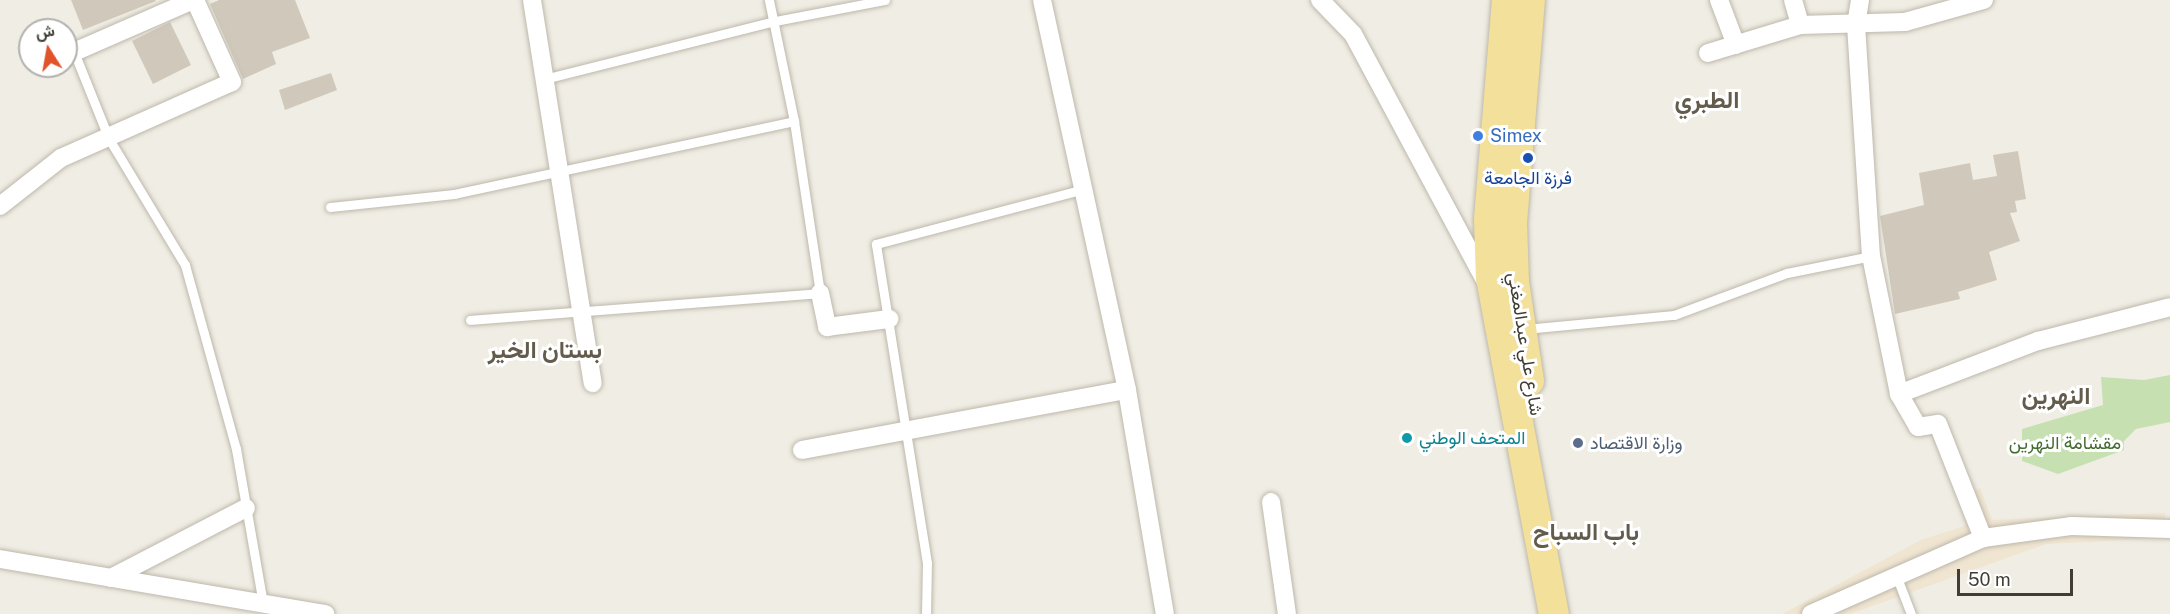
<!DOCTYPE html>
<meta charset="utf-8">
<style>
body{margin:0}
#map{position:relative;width:2170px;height:614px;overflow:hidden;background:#f0ede4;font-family:"Public Sans",Vazirmatn,sans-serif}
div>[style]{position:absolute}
.commercial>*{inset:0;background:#f0e5d1}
.green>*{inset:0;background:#c7e0b1}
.building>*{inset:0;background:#d0c9bb}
.roads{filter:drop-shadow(0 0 2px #bdb8ab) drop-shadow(0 0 2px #bdb8ab)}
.service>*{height:9px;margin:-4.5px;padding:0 4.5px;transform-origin:4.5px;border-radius:4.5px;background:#fff}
.minor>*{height:18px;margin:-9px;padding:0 9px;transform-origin:9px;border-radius:9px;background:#fff}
.primary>*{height:30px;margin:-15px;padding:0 15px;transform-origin:15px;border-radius:15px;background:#f2e09b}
.dots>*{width:16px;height:16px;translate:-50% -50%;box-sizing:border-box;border:3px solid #fff;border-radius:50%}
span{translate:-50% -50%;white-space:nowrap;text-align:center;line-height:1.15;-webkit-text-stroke:6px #fff;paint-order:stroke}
.shop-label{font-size:18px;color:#366cbe}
.left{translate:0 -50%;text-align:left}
.transit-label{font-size:18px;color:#164399}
.street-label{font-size:18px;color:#413d35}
.culture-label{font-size:18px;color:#0d838f}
.service-label{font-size:18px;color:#4e5e75}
.park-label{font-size:18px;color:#416c2f}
.district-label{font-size:24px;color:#635c4d;font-weight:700}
.north{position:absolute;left:18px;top:18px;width:60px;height:60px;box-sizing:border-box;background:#fff;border:2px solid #b3b1ae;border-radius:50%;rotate:349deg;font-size:16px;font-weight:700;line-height:24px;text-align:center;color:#413d35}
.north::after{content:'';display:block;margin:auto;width:21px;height:27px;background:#e1542a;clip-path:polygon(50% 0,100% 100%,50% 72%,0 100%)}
.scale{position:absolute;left:1957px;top:569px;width:116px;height:27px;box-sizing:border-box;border:3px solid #413d35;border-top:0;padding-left:8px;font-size:18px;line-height:21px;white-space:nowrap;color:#413d35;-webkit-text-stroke:4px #fff;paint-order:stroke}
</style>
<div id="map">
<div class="commercial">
<div style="clip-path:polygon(1980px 488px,1992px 520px,2165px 513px,2165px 538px,2046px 544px,1850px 614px,1782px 614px,1921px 540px,1967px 525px,1959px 499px)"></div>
</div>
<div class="green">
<div style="clip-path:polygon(2170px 375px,2170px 422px,2136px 429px,2124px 441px,2124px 450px,2058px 474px,2022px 461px,2022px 429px,2103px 405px,2101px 377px,2144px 380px)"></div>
</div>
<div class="building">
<div style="clip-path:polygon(71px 0,155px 0,156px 1px,83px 30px)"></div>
<div style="clip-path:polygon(219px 0,295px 0,310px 38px,272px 52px,276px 64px,243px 79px,210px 4px)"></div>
<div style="clip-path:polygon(170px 22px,191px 65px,153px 84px,132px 41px)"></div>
<div style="clip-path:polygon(331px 73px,337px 90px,285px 110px,279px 90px)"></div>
<div style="clip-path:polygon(2018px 151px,2026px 199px,2015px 201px,2017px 212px,2010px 213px,2020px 241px,1989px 252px,1997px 280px,1958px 292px,1960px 299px,1895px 314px,1880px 216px,1924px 205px,1919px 173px,1970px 163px,1973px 180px,1997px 176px,1993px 155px)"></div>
</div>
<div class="roads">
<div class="service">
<div style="left:74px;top:52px;width:94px;rotate:68.1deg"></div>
<div style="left:109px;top:139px;width:147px;rotate:58.9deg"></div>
<div style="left:185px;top:265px;width:191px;rotate:74.5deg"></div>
<div style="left:236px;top:449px;width:156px;rotate:80.1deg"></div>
<div style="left:544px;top:79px;width:238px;rotate:-14.1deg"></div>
<div style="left:775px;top:21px;width:112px;rotate:-10.8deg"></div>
<div style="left:330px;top:207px;width:125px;rotate:-6deg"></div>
<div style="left:454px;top:194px;width:348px;rotate:-12.1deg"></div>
<div style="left:470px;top:320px;width:351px;rotate:-4.4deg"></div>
<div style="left:820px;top:293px;width:174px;rotate:-98.6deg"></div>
<div style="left:794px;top:121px;width:124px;rotate:-101.7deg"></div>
<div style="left:1525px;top:329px;width:150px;rotate:-5.4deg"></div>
<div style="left:1674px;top:315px;width:121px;rotate:-20.4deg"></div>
<div style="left:1787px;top:273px;width:86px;rotate:-11.4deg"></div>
<div style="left:1896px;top:575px;width:42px;rotate:69deg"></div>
<div style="left:926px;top:614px;width:51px;rotate:-88.9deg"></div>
<div style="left:927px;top:563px;width:323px;rotate:-99.1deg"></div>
<div style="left:876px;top:244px;width:215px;rotate:-14.8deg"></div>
</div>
<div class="minor">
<div style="left:532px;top:0;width:388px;rotate:81deg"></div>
<div style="left:1042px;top:0;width:399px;rotate:77.7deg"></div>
<div style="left:1127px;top:390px;width:227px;rotate:80.4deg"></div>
<div style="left:1320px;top:0;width:47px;rotate:45.9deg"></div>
<div style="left:1353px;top:34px;width:277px;rotate:61.8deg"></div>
<div style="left:1719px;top:0;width:48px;rotate:69.3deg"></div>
<div style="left:1793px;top:0;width:26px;rotate:74deg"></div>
<div style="left:1860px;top:0;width:25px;rotate:99deg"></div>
<div style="left:1856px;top:25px;width:231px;rotate:86.3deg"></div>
<div style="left:1871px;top:256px;width:141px;rotate:78.5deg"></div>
<div style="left:1899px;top:394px;width:38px;rotate:60deg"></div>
<div style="left:1918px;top:427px;width:20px;rotate:-9deg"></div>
<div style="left:1938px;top:424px;width:123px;rotate:68.5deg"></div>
<div style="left:74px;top:52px;width:130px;rotate:-23.6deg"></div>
<div style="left:1708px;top:53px;width:96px;rotate:-16.9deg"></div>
<div style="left:1800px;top:25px;width:105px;rotate:-1.6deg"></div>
<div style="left:1905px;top:22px;width:82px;rotate:-15.6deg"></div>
<div style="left:0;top:206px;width:78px;rotate:-38.2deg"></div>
<div style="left:61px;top:158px;width:187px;rotate:-24deg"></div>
<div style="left:232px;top:82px;width:90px;rotate:-114.3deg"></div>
<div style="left:820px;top:293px;width:35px;rotate:78deg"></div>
<div style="left:827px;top:327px;width:63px;rotate:-7.4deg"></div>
<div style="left:1899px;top:394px;width:149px;rotate:-20.9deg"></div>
<div style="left:2038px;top:341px;width:136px;rotate:-14.4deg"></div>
<div style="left:802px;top:450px;width:330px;rotate:-10.5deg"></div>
<div style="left:1271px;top:502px;width:113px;rotate:81.9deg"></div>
<div style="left:0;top:559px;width:330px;rotate:9.6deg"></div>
<div style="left:111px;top:578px;width:152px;rotate:-27.4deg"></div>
<div style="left:1811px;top:614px;width:188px;rotate:-23.8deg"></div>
<div style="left:1983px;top:538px;width:90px;rotate:-7.7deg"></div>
<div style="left:2072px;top:526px;width:98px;rotate:1.8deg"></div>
</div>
<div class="primary">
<div style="left:1507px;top:0;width:220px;rotate:94.7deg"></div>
<div style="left:1489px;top:219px;width:59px;rotate:88.1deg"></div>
<div style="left:1491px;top:278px;width:342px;rotate:79.4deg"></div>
<div style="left:1529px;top:381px;width:100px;rotate:-98.6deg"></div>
<div style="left:1514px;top:282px;width:59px;rotate:-91.9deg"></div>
<div style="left:1512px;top:223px;width:224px;rotate:-85.4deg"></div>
</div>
</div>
<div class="dots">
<div style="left:1478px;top:136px;background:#3f7fe0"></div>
<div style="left:1528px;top:158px;background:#1a4fb4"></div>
<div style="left:1407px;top:438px;background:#0f9aa8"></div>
<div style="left:1578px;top:443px;background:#5c6f8a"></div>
</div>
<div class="shop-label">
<span class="left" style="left:1490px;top:136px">Simex</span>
</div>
<div class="transit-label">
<span style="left:1528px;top:178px">فرزة الجامعة</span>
</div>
<div class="street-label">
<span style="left:1525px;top:344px;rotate:81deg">شارع علي عبدالمغني</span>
</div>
<div class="culture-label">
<span class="left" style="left:1419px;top:438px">المتحف الوطني</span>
</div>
<div class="service-label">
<span class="left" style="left:1590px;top:443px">وزارة الاقتصاد</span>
</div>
<div class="park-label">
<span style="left:2065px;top:443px">مقشامة النهرين</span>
</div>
<div class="district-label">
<span style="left:1707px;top:100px">الطبري</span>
<span style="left:545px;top:350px">بستان الخير</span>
<span style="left:2056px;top:396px">النهرين</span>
<span style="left:1586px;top:532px">باب السباح</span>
</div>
<div class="north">ش</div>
<div class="scale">50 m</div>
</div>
